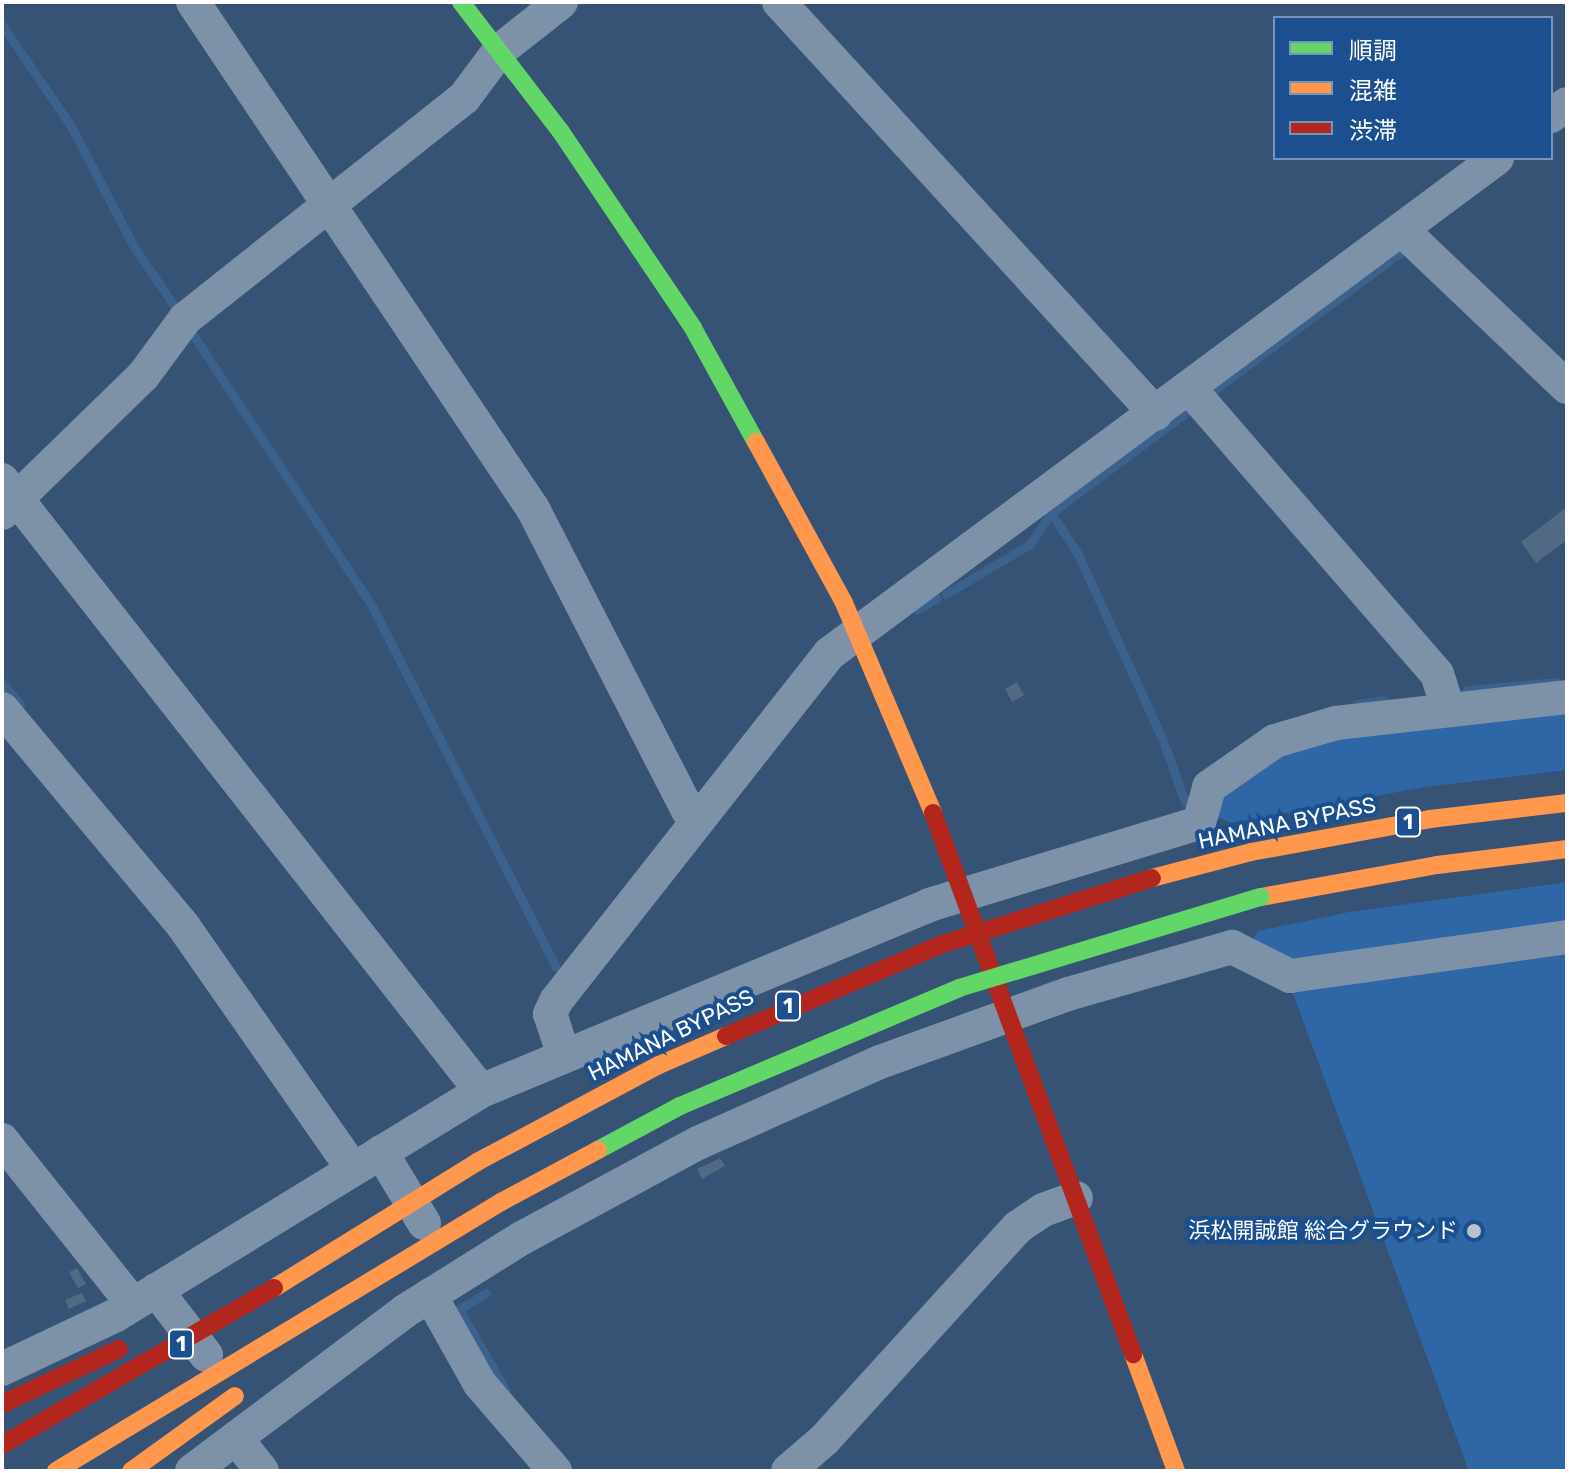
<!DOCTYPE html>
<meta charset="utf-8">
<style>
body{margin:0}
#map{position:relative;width:1569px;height:1473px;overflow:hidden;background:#365274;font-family:Rubik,"Noto Sans JP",sans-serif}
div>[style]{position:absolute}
.green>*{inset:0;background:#2f66a5}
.stream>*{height:9px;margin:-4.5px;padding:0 4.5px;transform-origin:4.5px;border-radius:4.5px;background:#3b618d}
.building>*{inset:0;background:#526984}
.street>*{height:34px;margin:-17px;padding:0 17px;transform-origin:17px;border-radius:17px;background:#7d92a8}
.fast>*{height:18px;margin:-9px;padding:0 9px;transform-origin:9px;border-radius:9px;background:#63d668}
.slow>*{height:18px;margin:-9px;padding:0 9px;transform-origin:9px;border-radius:9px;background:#ff974d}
.jam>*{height:18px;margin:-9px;padding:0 9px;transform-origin:9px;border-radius:9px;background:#b3261e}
.fast-bridge>*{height:18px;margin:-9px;padding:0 9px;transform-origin:9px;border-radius:9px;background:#63d668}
.slow-bridge>*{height:18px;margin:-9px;padding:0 9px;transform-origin:9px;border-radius:9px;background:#ff974d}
.jam-bridge>*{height:18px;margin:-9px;padding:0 9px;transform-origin:9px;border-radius:9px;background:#b3261e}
.dots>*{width:22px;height:22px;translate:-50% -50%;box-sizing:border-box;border:4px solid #1b4f8f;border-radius:50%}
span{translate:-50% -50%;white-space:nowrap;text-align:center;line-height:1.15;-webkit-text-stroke:8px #1b4f8f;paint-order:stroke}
.shield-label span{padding:2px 6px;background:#1b4f8f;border:2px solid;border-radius:6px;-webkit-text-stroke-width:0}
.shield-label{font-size:20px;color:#fff;font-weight:700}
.street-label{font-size:22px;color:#fff}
.poi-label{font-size:22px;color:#fff}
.right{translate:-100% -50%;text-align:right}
.frame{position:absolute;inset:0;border:4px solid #fff;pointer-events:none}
.legend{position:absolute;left:1273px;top:16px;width:280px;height:144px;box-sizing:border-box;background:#1b4f8f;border:2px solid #7695bc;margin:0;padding:10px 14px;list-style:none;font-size:24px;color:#fff}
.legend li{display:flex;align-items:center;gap:16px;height:40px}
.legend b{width:40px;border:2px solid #7695bc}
</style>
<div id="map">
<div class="green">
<div style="clip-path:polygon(1567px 711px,1567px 770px,1425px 787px,1231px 823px,1215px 816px,1220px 795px,1255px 767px,1309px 743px)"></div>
<div style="clip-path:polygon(1567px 882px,1567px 923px,1291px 962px,1252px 941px,1258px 931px,1349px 912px)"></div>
<div style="clip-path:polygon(1567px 951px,1567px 1471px,1469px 1471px,1292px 991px)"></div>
</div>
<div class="stream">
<div style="left:2px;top:25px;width:122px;rotate:55.7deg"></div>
<div style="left:71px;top:126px;width:136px;rotate:62.5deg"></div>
<div style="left:134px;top:247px;width:74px;rotate:55.5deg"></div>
<div style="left:192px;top:333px;width:325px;rotate:56.6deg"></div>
<div style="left:371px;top:604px;width:407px;rotate:63deg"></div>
<div style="left:1209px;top:394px;width:244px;rotate:-36.5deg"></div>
<div style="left:1051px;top:513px;width:49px;rotate:56.6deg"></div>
<div style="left:1078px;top:554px;width:202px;rotate:65.5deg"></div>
<div style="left:1162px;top:738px;width:68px;rotate:70.2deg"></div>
<div style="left:946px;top:594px;width:98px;rotate:-30.8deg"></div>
<div style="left:1030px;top:544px;width:37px;rotate:-56deg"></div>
<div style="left:1051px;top:513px;width:174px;rotate:-36.6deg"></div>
<div style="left:917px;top:610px;width:23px;rotate:-31deg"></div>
<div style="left:2px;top:683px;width:28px;rotate:49deg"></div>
<div style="left:1467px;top:690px;width:89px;rotate:-5.1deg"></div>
<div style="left:1356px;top:704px;width:28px;rotate:-8deg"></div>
<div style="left:486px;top:1293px;width:31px;rotate:149deg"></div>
<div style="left:459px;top:1309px;width:95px;rotate:60.2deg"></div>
</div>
<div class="building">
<div style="clip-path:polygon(1567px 507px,1567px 540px,1536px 563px,1521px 542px)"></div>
<div style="clip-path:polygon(1017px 682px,1024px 695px,1012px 702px,1005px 689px)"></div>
<div style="clip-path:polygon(720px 1158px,725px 1166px,702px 1179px,697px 1169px)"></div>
<div style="clip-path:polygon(77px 1268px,86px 1284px,78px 1288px,69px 1272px)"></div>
<div style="clip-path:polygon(82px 1293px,86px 1301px,69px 1309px,65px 1300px)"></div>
</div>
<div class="street">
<div style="left:193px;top:2px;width:610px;rotate:56.15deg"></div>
<div style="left:533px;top:509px;width:339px;rotate:62.8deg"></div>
<div style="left:688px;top:810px;width:14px;rotate:36deg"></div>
<div style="left:779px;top:2px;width:558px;rotate:47.54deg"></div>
<div style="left:1551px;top:116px;width:20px;rotate:-37deg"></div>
<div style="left:1402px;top:230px;width:228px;rotate:43.6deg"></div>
<div style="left:1190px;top:389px;width:377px;rotate:49.1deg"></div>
<div style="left:1437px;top:674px;width:36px;rotate:72deg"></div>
<div style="left:2px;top:480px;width:776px;rotate:51.9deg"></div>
<div style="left:2px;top:513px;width:197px;rotate:-44.2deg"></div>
<div style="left:143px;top:376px;width:71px;rotate:-53.6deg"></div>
<div style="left:185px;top:319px;width:356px;rotate:-38.4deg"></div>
<div style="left:464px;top:98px;width:59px;rotate:-53.3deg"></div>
<div style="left:499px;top:51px;width:79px;rotate:-38.3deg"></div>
<div style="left:2px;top:709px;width:284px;rotate:50.1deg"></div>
<div style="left:184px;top:927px;width:295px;rotate:55.1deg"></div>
<div style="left:564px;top:1056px;width:44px;rotate:-108.4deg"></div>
<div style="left:550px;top:1014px;width:14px;rotate:-65deg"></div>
<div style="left:556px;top:1001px;width:442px;rotate:-51.8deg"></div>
<div style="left:829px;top:654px;width:832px;rotate:-36.59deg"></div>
<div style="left:2px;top:1140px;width:210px;rotate:51.4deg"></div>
<div style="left:381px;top:1152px;width:83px;rotate:58.8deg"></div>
<div style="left:156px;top:1290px;width:82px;rotate:52.4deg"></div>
<div style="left:430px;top:1295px;width:102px;rotate:60.7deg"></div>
<div style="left:480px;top:1384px;width:115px;rotate:49.2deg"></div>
<div style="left:2px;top:1369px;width:126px;rotate:-25.3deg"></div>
<div style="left:116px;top:1315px;width:428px;rotate:-31.5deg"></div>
<div style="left:481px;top:1091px;width:485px;rotate:-22.5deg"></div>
<div style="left:929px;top:905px;width:282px;rotate:-16.9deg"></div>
<div style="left:1199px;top:823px;width:37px;rotate:-74deg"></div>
<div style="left:1209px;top:787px;width:80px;rotate:-34.9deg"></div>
<div style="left:1275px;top:741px;width:64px;rotate:-16.4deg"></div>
<div style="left:1336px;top:723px;width:232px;rotate:-6.4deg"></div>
<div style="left:236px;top:1438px;width:42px;rotate:51.8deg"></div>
<div style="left:192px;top:1471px;width:266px;rotate:-36.9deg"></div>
<div style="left:405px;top:1311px;width:138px;rotate:-32deg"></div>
<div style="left:522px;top:1238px;width:200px;rotate:-28.4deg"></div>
<div style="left:698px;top:1143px;width:199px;rotate:-24deg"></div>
<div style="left:880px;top:1062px;width:200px;rotate:-19.9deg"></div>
<div style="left:1068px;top:994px;width:171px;rotate:-16deg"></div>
<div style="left:1232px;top:947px;width:65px;rotate:26.6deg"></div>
<div style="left:1290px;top:976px;width:280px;rotate:-8deg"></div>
<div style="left:788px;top:1471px;width:48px;rotate:-40.7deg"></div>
<div style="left:824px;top:1440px;width:288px;rotate:-47.7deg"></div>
<div style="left:1018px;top:1227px;width:30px;rotate:-34deg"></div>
<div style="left:1043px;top:1210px;width:35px;rotate:-20deg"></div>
</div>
<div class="fast">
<div style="left:461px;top:2px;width:164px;rotate:52.4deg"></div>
<div style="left:561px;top:132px;width:236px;rotate:56deg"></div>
<div style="left:693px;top:328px;width:130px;rotate:61.1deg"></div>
</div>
<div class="slow">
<div style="left:756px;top:442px;width:183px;rotate:61.3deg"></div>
<div style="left:844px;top:603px;width:228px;rotate:67deg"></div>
<div style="left:1251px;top:852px;width:182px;rotate:-10.4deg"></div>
<div style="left:1430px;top:819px;width:138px;rotate:-6.7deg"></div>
<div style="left:1261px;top:897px;width:179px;rotate:-10.3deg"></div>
<div style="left:1437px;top:865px;width:131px;rotate:-7deg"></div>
<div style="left:1133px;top:1354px;width:125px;rotate:69.8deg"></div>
</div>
<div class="jam">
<div style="left:933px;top:813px;width:577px;rotate:69.71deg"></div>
</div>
<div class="fast-bridge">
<div style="left:598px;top:1150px;width:93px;rotate:-28.2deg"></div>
<div style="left:680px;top:1106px;width:303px;rotate:-22.9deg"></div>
<div style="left:959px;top:988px;width:315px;rotate:-16.8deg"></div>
</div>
<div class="slow-bridge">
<div style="left:1152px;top:878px;width:102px;rotate:-14.7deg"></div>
<div style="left:274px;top:1288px;width:239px;rotate:-31.8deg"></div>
<div style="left:477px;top:1162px;width:206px;rotate:-28.1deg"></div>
<div style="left:659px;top:1065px;width:73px;rotate:-23.4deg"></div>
<div style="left:56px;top:1471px;width:520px;rotate:-31.15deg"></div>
<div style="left:501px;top:1202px;width:110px;rotate:-28.2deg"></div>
<div style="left:131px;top:1471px;width:128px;rotate:-35.8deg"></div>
</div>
<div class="jam-bridge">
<div style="left:726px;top:1036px;width:236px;rotate:-23deg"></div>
<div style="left:943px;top:944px;width:219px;rotate:-17.5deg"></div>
<div style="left:2px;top:1404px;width:129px;rotate:-25.2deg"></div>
<div style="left:2px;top:1445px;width:314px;rotate:-30deg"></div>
</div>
<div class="dots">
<div style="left:1474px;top:1231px;background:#b9c2ce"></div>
</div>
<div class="shield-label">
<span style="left:1408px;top:822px">1</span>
<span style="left:788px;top:1006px">1</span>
<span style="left:181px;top:1344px">1</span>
</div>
<div class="street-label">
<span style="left:1287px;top:823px;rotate:-12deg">HAMANA BYPASS</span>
<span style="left:671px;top:1035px;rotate:-26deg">HAMANA BYPASS</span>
</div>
<div class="poi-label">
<span class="right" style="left:1458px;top:1231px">浜松開誠館 総合グラウンド</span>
</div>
<div class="frame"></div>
<ul class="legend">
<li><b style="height:10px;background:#63d668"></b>順調</li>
<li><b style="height:10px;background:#ff974d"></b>混雑</li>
<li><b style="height:10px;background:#b3261e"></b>渋滞</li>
</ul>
</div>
